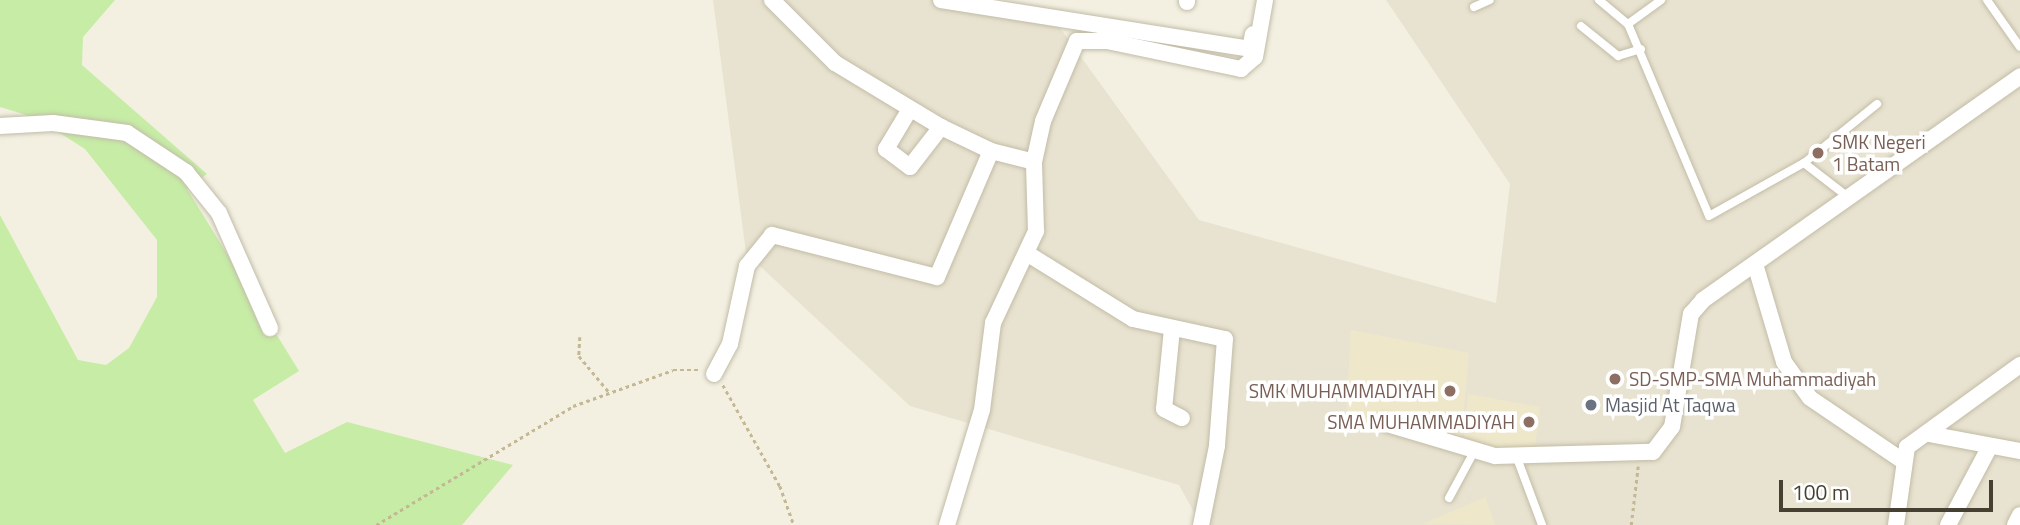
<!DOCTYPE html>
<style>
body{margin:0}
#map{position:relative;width:2020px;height:525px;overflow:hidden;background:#f3f0e2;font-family:"Titillium Web",sans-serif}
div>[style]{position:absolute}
.residential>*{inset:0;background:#e8e3d0}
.education>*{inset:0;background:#eee7ca}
.green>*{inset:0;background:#c6eca6}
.path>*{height:2.5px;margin-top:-1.25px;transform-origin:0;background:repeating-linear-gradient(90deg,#c3b794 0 3.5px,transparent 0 7px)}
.roads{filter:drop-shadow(0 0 2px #c2bca7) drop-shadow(0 0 2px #c2bca7)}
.service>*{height:8px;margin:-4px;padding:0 4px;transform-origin:4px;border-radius:4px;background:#fff}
.minor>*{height:16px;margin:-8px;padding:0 8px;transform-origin:8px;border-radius:8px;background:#fff}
.dots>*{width:19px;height:19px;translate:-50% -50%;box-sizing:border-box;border:4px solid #fff;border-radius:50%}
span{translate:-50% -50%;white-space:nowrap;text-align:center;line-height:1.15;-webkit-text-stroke:7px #fff;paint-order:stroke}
.education-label{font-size:19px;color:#785e54}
.left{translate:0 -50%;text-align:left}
.right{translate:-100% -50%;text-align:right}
.worship-label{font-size:19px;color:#5b616d}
.scale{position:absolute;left:1779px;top:480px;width:214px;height:32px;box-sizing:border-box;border:4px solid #454032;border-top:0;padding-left:9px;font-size:21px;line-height:24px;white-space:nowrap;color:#454032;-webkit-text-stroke:5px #fff;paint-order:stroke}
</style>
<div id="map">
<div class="residential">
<div style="clip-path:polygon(713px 0,963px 0,1052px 17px,1199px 220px,1496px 303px,1510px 184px,1386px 0,2020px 0,2020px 525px,1201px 525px,1179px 485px,910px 406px,746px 253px)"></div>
</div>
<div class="education">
<div style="clip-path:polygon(1351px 330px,1469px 353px,1461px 443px,1346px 423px)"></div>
<div style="clip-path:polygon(1468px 394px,1540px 407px,1534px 454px,1463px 444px)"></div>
<div style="clip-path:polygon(1485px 497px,1495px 525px,1423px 524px)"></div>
</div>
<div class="green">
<div style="clip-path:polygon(0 0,115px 0,83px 37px,82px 65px,207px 174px,187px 189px,299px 371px,253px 400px,285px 453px,347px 422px,513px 465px,462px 525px,0 525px,0 215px,78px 360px,106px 365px,129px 348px,157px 297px,157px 240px,85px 149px,36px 118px,0 107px)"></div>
</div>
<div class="path">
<div style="left:580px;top:337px;width:19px;rotate:93deg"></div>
<div style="left:579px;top:356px;width:47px;rotate:50.2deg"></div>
<div style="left:723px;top:385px;width:116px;rotate:60.6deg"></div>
<div style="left:780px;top:486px;width:41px;rotate:70.3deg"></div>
<div style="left:376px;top:525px;width:230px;rotate:-31.1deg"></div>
<div style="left:573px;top:406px;width:106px;rotate:-19.8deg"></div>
<div style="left:673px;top:370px;width:28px"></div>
<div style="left:1631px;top:525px;width:59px;rotate:-83.2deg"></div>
</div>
<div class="roads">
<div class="service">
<div style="left:1599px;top:0;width:38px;rotate:40deg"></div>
<div style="left:1628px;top:24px;width:208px;rotate:67.1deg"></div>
<div style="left:1709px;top:216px;width:109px;rotate:-29.2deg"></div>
<div style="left:1804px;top:163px;width:56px;rotate:37.7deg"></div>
<div style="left:1987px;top:0;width:57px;rotate:54.9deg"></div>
<div style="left:1474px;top:7px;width:17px;rotate:-24deg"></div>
<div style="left:1628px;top:24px;width:41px;rotate:-36deg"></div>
<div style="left:1581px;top:26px;width:48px;rotate:39deg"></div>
<div style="left:1618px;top:56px;width:24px;rotate:-17deg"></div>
<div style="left:1804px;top:163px;width:94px;rotate:-38.9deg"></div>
<div style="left:1517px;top:458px;width:72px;rotate:69.5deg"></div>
<div style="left:1449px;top:498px;width:55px;rotate:-61.6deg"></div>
</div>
<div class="minor">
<div style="left:772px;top:0;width:89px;rotate:45deg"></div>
<div style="left:835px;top:63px;width:124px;rotate:31.1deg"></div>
<div style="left:941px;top:127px;width:55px;rotate:25.6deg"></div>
<div style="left:991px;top:151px;width:44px;rotate:14.3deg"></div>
<div style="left:941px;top:0;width:313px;rotate:9deg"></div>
<div style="left:1250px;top:49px;width:15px;rotate:-79deg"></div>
<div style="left:1187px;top:2px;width:2px;rotate:-90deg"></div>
<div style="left:910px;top:109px;width:47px;rotate:121deg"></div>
<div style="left:886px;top:149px;width:30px;rotate:37deg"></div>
<div style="left:910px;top:167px;width:51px;rotate:-52.2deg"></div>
<div style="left:0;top:126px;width:53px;rotate:-3.2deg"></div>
<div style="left:53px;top:123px;width:75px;rotate:7.7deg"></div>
<div style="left:127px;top:133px;width:71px;rotate:33.5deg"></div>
<div style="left:186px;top:172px;width:53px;rotate:51.2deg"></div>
<div style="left:219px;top:213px;width:126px;rotate:66.1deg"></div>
<div style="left:1028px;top:254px;width:123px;rotate:31.8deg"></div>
<div style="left:1133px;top:319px;width:94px;rotate:12.3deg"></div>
<div style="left:1225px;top:339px;width:107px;rotate:94.3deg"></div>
<div style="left:1217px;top:446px;width:81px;rotate:101.4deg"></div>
<div style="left:1755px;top:264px;width:102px;rotate:73.5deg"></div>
<div style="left:1784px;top:362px;width:44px;rotate:54.2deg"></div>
<div style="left:1810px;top:398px;width:112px;rotate:34.1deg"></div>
<div style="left:1172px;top:329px;width:80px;rotate:95.7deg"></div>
<div style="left:1164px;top:409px;width:20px;rotate:27deg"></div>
<div style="left:714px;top:374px;width:34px;rotate:-62deg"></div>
<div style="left:730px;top:344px;width:80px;rotate:-77.7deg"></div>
<div style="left:747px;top:266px;width:40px;rotate:-51deg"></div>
<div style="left:772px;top:235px;width:170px;rotate:14.3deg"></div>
<div style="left:937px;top:277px;width:137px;rotate:-66.8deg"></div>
<div style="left:1384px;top:423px;width:116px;rotate:16.6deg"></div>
<div style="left:1495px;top:456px;width:158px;rotate:-1.5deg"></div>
<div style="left:1653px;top:452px;width:31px;rotate:-53deg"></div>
<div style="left:1672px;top:427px;width:115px;rotate:-80.5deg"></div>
<div style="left:1691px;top:314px;width:18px;rotate:-49deg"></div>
<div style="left:1703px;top:300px;width:388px;rotate:-35.2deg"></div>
<div style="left:1929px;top:434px;width:93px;rotate:10.6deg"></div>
<div style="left:947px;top:525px;width:120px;rotate:-73.1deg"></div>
<div style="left:982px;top:410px;width:88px;rotate:-82.8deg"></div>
<div style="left:993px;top:323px;width:102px;rotate:-64.9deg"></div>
<div style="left:1036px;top:231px;width:69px;rotate:-91.7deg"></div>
<div style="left:1034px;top:162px;width:42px;rotate:-77.6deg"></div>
<div style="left:1043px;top:121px;width:87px;rotate:-67deg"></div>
<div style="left:1077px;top:41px;width:30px"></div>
<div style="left:1107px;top:41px;width:137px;rotate:11.8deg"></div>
<div style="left:1241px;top:69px;width:18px;rotate:-41deg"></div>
<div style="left:1255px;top:57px;width:58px;rotate:-80deg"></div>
<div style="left:1896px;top:525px;width:79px;rotate:-82deg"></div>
<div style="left:1907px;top:447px;width:140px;rotate:-36deg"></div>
<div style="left:1948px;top:525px;width:89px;rotate:-62deg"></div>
<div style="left:2015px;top:525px;width:11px;rotate:-63deg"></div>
</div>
</div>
<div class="dots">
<div style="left:1818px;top:153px;background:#8d6e63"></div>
<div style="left:1615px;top:379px;background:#8d6e63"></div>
<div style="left:1450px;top:391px;background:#8d6e63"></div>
<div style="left:1591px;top:405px;background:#6b7280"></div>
<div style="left:1529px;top:422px;background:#8d6e63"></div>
</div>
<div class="education-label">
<span class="left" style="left:1832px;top:153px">SMK Negeri<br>1 Batam</span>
<span class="left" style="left:1629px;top:379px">SD-SMP-SMA Muhammadiyah</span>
<span class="right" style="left:1436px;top:391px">SMK MUHAMMADIYAH</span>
<span class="right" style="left:1515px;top:422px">SMA MUHAMMADIYAH</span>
</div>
<div class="worship-label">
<span class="left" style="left:1605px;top:405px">Masjid At Taqwa</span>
</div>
<div class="scale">100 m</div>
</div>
